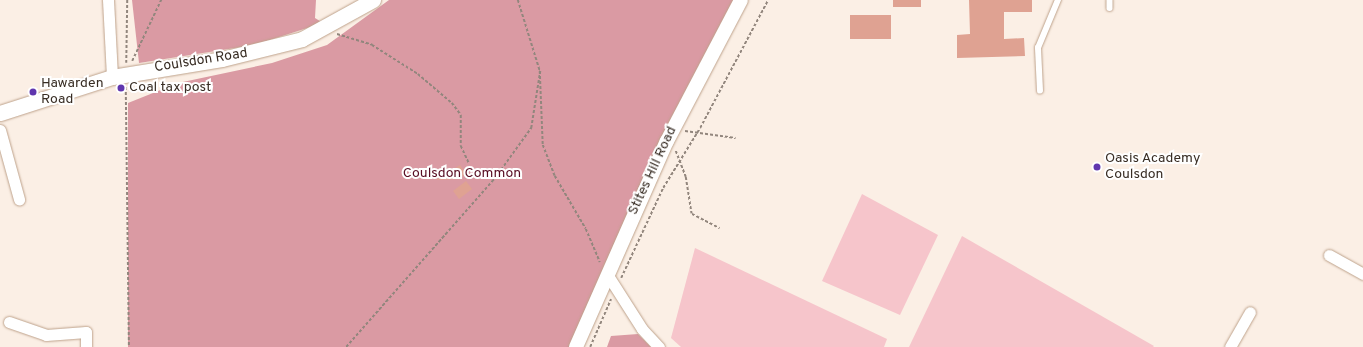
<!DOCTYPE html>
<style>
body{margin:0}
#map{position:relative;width:1363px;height:347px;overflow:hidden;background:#fbefe5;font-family:Overpass,sans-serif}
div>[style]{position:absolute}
.green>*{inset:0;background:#f6c5cb}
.forest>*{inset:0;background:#da9aa3}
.building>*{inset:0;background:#dfa292}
.path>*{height:1.5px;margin-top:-0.75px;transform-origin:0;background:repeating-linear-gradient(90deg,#92867d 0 3px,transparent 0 5px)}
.roads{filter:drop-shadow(0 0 1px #bea28b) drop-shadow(0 0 1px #bea28b)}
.service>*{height:5.5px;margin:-2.75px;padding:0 2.75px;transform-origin:2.75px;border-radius:2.75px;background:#fff}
.minor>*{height:11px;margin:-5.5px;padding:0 5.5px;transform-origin:5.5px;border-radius:5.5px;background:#fff}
.tertiary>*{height:14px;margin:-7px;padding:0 7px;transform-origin:7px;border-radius:7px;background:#fff}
.secondary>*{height:15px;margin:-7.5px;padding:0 7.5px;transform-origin:7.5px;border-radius:7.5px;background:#fff}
.dots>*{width:11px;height:11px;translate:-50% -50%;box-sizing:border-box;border:2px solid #fff;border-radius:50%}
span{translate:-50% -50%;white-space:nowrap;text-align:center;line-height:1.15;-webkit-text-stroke:4px #fff;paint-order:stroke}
.street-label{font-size:14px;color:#382d24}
.poi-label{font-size:14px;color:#382d24}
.left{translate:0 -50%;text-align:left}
.park-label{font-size:14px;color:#580d23}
</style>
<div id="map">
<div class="green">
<div style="clip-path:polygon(862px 194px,938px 235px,900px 315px,822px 281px)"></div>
<div style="clip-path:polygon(962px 236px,1154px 346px,1153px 347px,909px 347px)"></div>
<div style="clip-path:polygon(695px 248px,887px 339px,884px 347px,681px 347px,671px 338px)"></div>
</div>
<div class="forest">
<div style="clip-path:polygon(132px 0,316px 0,315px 18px,323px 23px,254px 45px,139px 63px)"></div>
<div style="clip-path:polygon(389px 0,737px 0,571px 347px,128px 347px,128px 103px,178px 83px,272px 63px,327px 45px)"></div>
<div style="clip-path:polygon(638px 334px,651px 347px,607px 347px,611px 336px)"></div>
</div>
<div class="building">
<div style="clip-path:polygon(893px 0,921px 0,921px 7px,893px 7px)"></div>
<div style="clip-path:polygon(969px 0,1032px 0,1032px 12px,1004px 12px,1004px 39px,1024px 38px,1025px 56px,957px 58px,957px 35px,970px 34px)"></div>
<div style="clip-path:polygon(850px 15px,891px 15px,891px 39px,850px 39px)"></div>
<div style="clip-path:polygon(460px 165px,466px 174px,458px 179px,436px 180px)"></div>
<div style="clip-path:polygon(466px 181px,472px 189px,459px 199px,453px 191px)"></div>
</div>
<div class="path">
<div style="left:518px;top:0;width:74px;rotate:72.8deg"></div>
<div style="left:540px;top:71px;width:74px;rotate:87.7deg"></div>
<div style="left:543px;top:145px;width:33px;rotate:69deg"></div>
<div style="left:555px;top:176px;width:61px;rotate:59.7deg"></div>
<div style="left:586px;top:229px;width:36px;rotate:67deg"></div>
<div style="left:337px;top:34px;width:37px;rotate:17deg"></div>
<div style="left:372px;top:45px;width:54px;rotate:32.2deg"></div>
<div style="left:418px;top:74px;width:45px;rotate:40.5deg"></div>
<div style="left:452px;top:103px;width:15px;rotate:53deg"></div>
<div style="left:461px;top:115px;width:31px;rotate:90deg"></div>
<div style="left:461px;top:146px;width:19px;rotate:65deg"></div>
<div style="left:132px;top:61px;width:68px;rotate:-64.6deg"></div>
<div style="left:126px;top:63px;width:63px;rotate:-89.1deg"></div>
<div style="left:126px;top:87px;width:260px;rotate:89.3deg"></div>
<div style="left:685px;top:131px;width:51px;rotate:7.8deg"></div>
<div style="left:676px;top:151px;width:28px;rotate:69deg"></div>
<div style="left:686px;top:177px;width:37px;rotate:81deg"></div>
<div style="left:692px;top:214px;width:31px;rotate:27deg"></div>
<div style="left:621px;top:278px;width:99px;rotate:-65deg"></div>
<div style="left:663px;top:188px;width:70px;rotate:-58.3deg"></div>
<div style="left:700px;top:128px;width:145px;rotate:-62deg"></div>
<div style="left:346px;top:347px;width:225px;rotate:-48.6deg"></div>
<div style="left:495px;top:178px;width:62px;rotate:-54.2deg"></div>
<div style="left:531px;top:128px;width:58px;rotate:-81deg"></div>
<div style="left:590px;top:347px;width:52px;rotate:-66.4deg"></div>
</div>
<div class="roads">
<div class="service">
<div style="left:1110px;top:0;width:8px;rotate:90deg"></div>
<div style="left:1040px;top:91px;width:43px;rotate:-92.7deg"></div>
<div style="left:1038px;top:48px;width:52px;rotate:-67.4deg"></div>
</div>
<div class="minor">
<div style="left:108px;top:0;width:77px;rotate:87deg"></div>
<div style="left:0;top:130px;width:72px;rotate:74.6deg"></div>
<div style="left:1329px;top:255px;width:39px;rotate:29deg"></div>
<div style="left:607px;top:274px;width:65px;rotate:57.5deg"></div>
<div style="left:642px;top:329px;width:25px;rotate:47deg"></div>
<div style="left:9px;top:322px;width:39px;rotate:19deg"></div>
<div style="left:46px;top:335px;width:40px;rotate:-4.3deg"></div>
<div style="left:86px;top:332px;width:15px;rotate:90deg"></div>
<div style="left:1230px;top:347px;width:40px;rotate:-60.3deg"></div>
</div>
<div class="tertiary">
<div style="left:576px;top:347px;width:225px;rotate:-66.2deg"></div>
<div style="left:667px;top:141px;width:159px;rotate:-62.3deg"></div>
</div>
<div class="secondary">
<div style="left:0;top:113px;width:118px;rotate:-17.8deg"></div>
<div style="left:112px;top:77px;width:111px;rotate:-9.3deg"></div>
<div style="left:222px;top:59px;width:82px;rotate:-14deg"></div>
<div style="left:302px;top:39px;width:81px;rotate:-28.8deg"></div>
</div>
</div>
<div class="dots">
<div style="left:121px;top:88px;background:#6036ae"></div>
<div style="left:33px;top:92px;background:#6036ae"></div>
<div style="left:1097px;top:167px;background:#6036ae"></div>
</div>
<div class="street-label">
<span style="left:201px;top:61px;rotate:-9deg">Coulsdon Road</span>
<span style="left:653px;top:171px;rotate:-65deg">Stites Hill Road</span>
</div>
<div class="poi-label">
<span class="left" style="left:41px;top:92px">Hawarden<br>Road</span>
<span class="left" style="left:129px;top:88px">Coal tax post</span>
<span class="left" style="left:1105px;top:167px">Oasis Academy<br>Coulsdon</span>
</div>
<div class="park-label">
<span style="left:462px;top:174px">Coulsdon Common</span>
</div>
</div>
